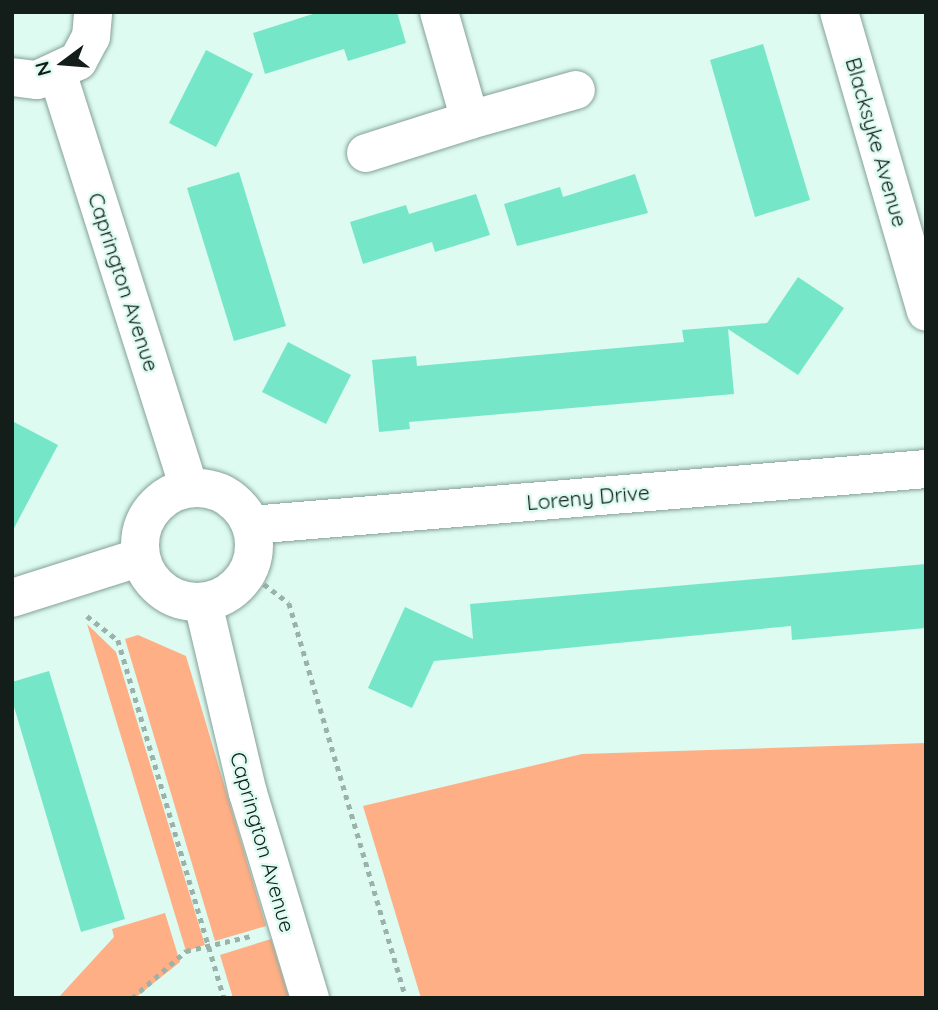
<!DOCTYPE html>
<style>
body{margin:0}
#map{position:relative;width:938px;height:1010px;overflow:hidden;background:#ddfbf1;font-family:Quicksand,sans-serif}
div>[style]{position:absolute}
.green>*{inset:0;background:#ffaf85}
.building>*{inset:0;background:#75e7c8}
.path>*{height:4.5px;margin-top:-2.25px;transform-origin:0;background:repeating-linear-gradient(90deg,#9bb2ab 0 5px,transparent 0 10px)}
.roads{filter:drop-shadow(0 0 2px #85a198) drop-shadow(0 0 2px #85a198)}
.street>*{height:38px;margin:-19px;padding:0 19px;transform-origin:19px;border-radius:19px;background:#fff}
.secondary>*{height:38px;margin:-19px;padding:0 19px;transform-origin:19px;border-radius:19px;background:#fff}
.secondary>.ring{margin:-19px;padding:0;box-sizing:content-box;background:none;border:38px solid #fff;border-radius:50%}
span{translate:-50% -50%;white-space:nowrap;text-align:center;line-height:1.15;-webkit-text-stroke:5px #ddfbf1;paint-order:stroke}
.street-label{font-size:21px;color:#131e1b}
.frame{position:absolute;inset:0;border:14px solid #131e1b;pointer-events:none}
.north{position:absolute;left:28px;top:28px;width:70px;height:70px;-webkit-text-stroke:5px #ddfbf1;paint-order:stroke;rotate:254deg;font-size:19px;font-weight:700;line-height:28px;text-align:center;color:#131e1b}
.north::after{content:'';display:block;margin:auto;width:24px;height:32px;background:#131e1b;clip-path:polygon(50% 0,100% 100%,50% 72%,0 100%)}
</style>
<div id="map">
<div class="green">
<div style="clip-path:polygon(87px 624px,116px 652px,205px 945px,186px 951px)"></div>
<div style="clip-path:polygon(138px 635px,186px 656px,266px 926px,215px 941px,125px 639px)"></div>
<div style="clip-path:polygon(926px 743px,926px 998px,421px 998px,363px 806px,582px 754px)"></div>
<div style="clip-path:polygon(165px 913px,180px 962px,135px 998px,58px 998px,114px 937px,112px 929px)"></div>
<div style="clip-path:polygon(271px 939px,289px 998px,233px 998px,220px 955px)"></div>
</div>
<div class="building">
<div style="clip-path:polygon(319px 12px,397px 12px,406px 43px,348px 61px,344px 49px,265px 74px,253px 33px)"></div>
<div style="clip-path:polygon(763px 44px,810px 200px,755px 217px,710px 60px)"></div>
<div style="clip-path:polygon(206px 50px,253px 74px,216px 147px,169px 123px)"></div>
<div style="clip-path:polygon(239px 172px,286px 326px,234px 341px,187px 188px)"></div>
<div style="clip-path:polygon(635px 174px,648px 213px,517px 246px,504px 204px,560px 187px,563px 197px)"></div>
<div style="clip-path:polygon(476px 194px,490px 235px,435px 252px,432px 242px,363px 264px,350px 222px,406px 205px,409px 214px)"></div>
<div style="clip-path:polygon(798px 277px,844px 308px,798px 375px,728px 329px,734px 394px,409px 422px,410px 429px,379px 432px,372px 360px,416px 356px,417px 366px,684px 342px,682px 330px,767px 323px)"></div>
<div style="clip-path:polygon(288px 342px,351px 375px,326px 424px,262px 392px)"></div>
<div style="clip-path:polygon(12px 421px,58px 445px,12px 532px)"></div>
<div style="clip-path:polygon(926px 564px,926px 628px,792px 640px,791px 626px,434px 661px,412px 708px,368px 688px,405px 607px,473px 639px,470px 604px)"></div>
<div style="clip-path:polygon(49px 671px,125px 919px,81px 932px,12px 700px,12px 682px)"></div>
</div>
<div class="path">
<div style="left:248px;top:572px;width:51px;rotate:37.1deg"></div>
<div style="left:289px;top:603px;width:412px;rotate:73.5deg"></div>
<div style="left:87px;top:616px;width:39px;rotate:38deg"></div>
<div style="left:118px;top:640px;width:373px;rotate:73.5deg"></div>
<div style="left:132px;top:998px;width:72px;rotate:-41deg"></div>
<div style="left:186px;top:951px;width:67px;rotate:-13deg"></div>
</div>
<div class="roads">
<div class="street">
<div style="left:439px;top:12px;width:112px;rotate:74deg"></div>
<div style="left:470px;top:120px;width:110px;rotate:-15.8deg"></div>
<div style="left:839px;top:12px;width:312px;rotate:73.8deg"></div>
<div style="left:366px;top:153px;width:109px;rotate:-17.6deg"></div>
<div style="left:12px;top:598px;width:135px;rotate:-17.6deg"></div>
</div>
<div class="secondary">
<div style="left:58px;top:75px;width:433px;rotate:72.4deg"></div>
<div style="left:12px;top:77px;width:25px;rotate:7deg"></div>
<div style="left:37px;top:80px;width:45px;rotate:-24.9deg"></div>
<div style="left:78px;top:61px;width:27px;rotate:-62deg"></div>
<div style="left:91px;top:37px;width:25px;rotate:-85deg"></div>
<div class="ring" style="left:140px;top:488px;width:76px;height:76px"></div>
<div style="left:251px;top:525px;width:677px;rotate:-4.74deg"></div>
<div style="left:203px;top:603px;width:195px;rotate:76.7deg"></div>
<div style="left:248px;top:793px;width:214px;rotate:73.2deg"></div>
</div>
</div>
<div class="street-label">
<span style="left:877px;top:142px;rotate:74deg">Blacksyke Avenue</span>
<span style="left:124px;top:282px;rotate:72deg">Caprington Avenue</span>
<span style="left:588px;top:497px;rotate:-5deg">Loreny Drive</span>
<span style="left:263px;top:842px;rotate:74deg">Caprington Avenue</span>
</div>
<div class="frame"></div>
<div class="north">N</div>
</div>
